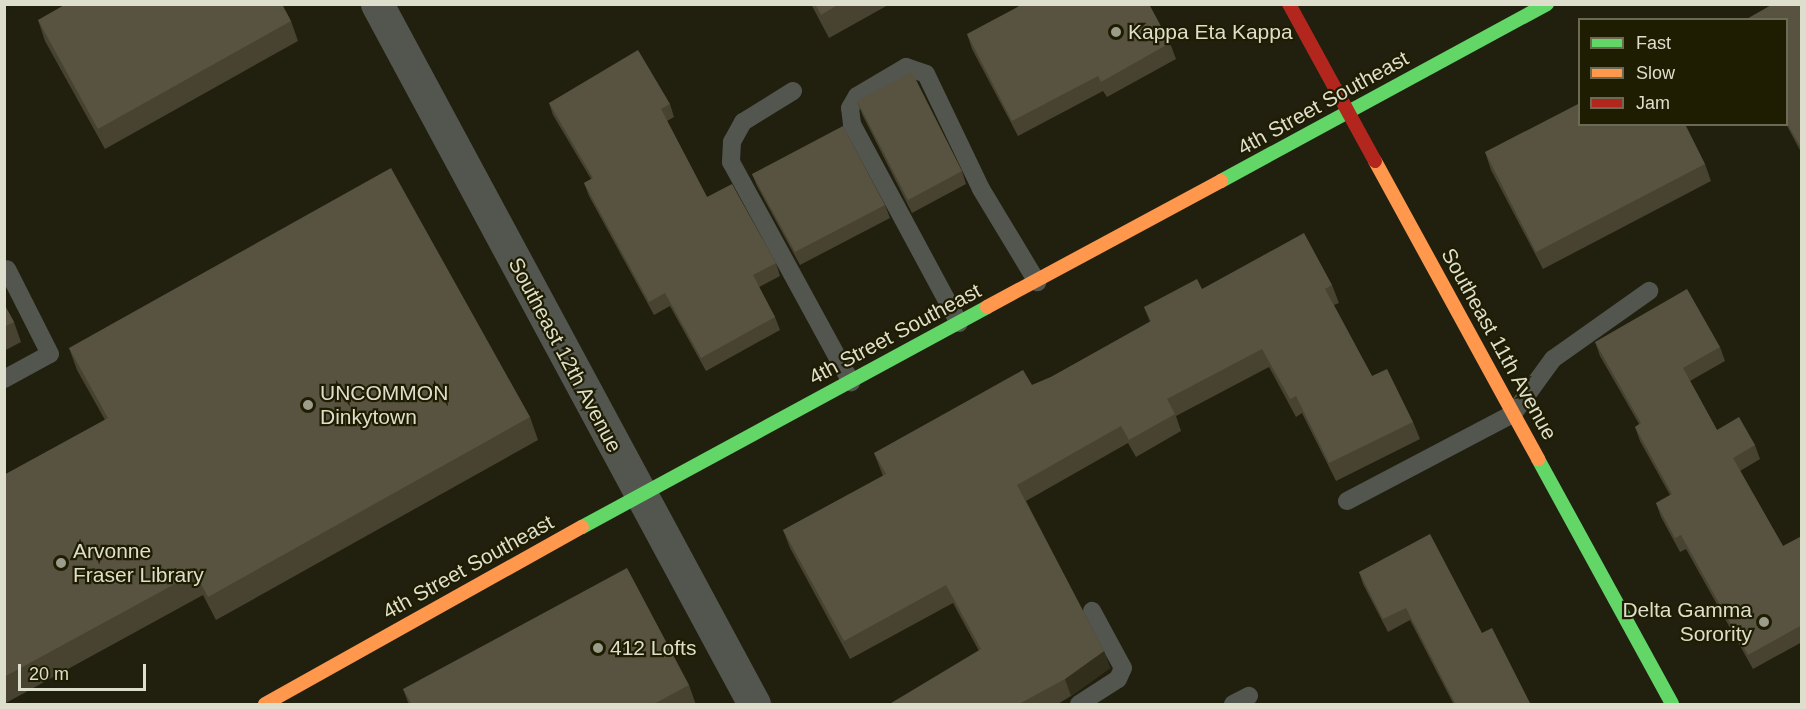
<!DOCTYPE html>
<style>
body{margin:0}
#map{position:relative;width:1806px;height:709px;overflow:hidden;background:#21200f;font-family:Arial,sans-serif}
div>[style]{position:absolute}
.lane>*{height:18px;margin:-9px;padding:0 9px;transform-origin:9px;border-radius:9px;background:#53554f}
.street>*{height:33px;margin:-16.5px;padding:0 16.5px;transform-origin:16.5px;border-radius:16.5px;background:#53554f}
.fast>*{height:14px;margin:-7px;padding:0 7px;transform-origin:7px;border-radius:7px;background:#63d668}
.slow>*{height:14px;margin:-7px;padding:0 7px;transform-origin:7px;border-radius:7px;background:#ff974d}
.jam>*{height:14px;margin:-7px;padding:0 7px;transform-origin:7px;border-radius:7px;background:#b3261e}
.wall>*{inset:0;background:#474330}
.shaded-wall>*{inset:0;background:#312e1c}
.building>*{inset:0;background:#585341}
.dots>*{width:16px;height:16px;translate:-50% -50%;box-sizing:border-box;border:3px solid #1f1d01;border-radius:50%}
span{translate:-50% -50%;white-space:nowrap;text-align:center;line-height:1.15;-webkit-text-stroke:4.5px #1f1d01;paint-order:stroke}
.poi-label{font-size:21px;color:#dedecc}
.left{translate:0 -50%;text-align:left}
.right{translate:-100% -50%;text-align:right}
.street-label{font-size:21px;color:#dedecc}
.frame{position:absolute;inset:0;border:6px solid #dedecc;pointer-events:none}
.legend{position:absolute;left:1578px;top:18px;width:210px;height:108px;box-sizing:border-box;background:#1f1d01;border:2px solid #6b6a52;margin:0;padding:8px 10px;list-style:none;font-size:18px;color:#dedecc}
.legend li{display:flex;align-items:center;gap:12px;height:30px}
.legend b{width:30px;border:2px solid #6b6a52}
.scale{position:absolute;left:18px;top:664px;width:128px;height:27px;box-sizing:border-box;border:3px solid #dedecc;border-top:0;padding-left:8px;font-size:18px;line-height:21px;white-space:nowrap;color:#dedecc;-webkit-text-stroke:4px #1f1d01;paint-order:stroke}
</style>
<div id="map">
<div class="lane">
<div style="left:793px;top:91px;width:59px;rotate:148.2deg"></div>
<div style="left:743px;top:122px;width:23px;rotate:119deg"></div>
<div style="left:732px;top:142px;width:20px;rotate:93deg"></div>
<div style="left:731px;top:162px;width:251px;rotate:61.4deg"></div>
<div style="left:959px;top:323px;width:226px;rotate:-118.3deg"></div>
<div style="left:852px;top:124px;width:16px;rotate:-97deg"></div>
<div style="left:850px;top:108px;width:14px;rotate:-60deg"></div>
<div style="left:857px;top:96px;width:57px;rotate:-30.6deg"></div>
<div style="left:906px;top:67px;width:21px;rotate:19deg"></div>
<div style="left:926px;top:74px;width:127px;rotate:64.4deg"></div>
<div style="left:981px;top:189px;width:109px;rotate:58.9deg"></div>
<div style="left:4px;top:379px;width:52px;rotate:-28.5deg"></div>
<div style="left:50px;top:354px;width:95px;rotate:-116.8deg"></div>
<div style="left:1347px;top:501px;width:187px;rotate:-27.7deg"></div>
<div style="left:1513px;top:414px;width:68px;rotate:-54deg"></div>
<div style="left:1553px;top:359px;width:118px;rotate:-35.3deg"></div>
<div style="left:1079px;top:704px;width:46px;rotate:-32.7deg"></div>
<div style="left:1118px;top:679px;width:12px;rotate:-66deg"></div>
<div style="left:1123px;top:668px;width:65px;rotate:-118.5deg"></div>
<div style="left:1233px;top:704px;width:18px;rotate:-27deg"></div>
</div>
<div class="street">
<div style="left:377px;top:4px;width:795px;rotate:61.69deg"></div>
</div>
<div class="fast">
<div style="left:1221px;top:181px;width:371px;rotate:-28.5deg"></div>
<div style="left:1538px;top:459px;width:279px;rotate:61.3deg"></div>
<div style="left:582px;top:527px;width:461px;rotate:-28.5deg"></div>
</div>
<div class="slow">
<div style="left:1375px;top:161px;width:340px;rotate:61.3deg"></div>
<div style="left:987px;top:307px;width:266px;rotate:-28.3deg"></div>
<div style="left:265px;top:704px;width:363px;rotate:-29.2deg"></div>
</div>
<div class="jam">
<div style="left:1289px;top:4px;width:179px;rotate:61.3deg"></div>
</div>
<div class="wall">
<div style="clip-path:polygon(811px 4px,890px 4px,829px 38px)"></div>
<div style="clip-path:polygon(1802px 4px,1802px 154px,1786px 124px,1786px 20px)"></div>
<div style="clip-path:polygon(38px 20px,291px 21px,298px 41px,105px 149px,45px 41px)"></div>
<div style="clip-path:polygon(967px 34px,1170px 43px,1176px 59px,1107px 97px,1103px 91px,1018px 136px,972px 49px)"></div>
<div style="clip-path:polygon(857px 101px,962px 171px,966px 184px,912px 213px,862px 114px)"></div>
<div style="clip-path:polygon(549px 103px,670px 104px,674px 117px,667px 121px,707px 197px,776px 263px,780px 276px,759px 287px,775px 317px,780px 330px,706px 371px,670px 306px,654px 315px,589px 196px,584px 183px,591px 179px,553px 115px)"></div>
<div style="clip-path:polygon(1485px 152px,1705px 164px,1711px 181px,1543px 269px,1491px 170px)"></div>
<div style="clip-path:polygon(752px 174px,885px 205px,890px 218px,800px 265px,757px 186px)"></div>
<div style="clip-path:polygon(1332px 285px,1339px 303px,1334px 305px,1372px 376px,1413px 422px,1420px 439px,1336px 481px,1302px 413px,1296px 417px,1269px 367px,1176px 416px,1181px 431px,1136px 457px,1128px 443px,1026px 501px,1104px 651px,1110px 668px,1071px 696px,1056px 705px,888px 705px,979px 651px,953px 603px,850px 659px,790px 548px,783px 530px,883px 476px,874px 453px,1051px 377px,1150px 322px,1144px 307px,1202px 289px)"></div>
<div style="clip-path:polygon(4px 304px,14px 322px,21px 342px,4px 351px)"></div>
<div style="clip-path:polygon(1595px 342px,1720px 347px,1725px 361px,1690px 381px,1717px 430px,1755px 445px,1760px 459px,1740px 471px,1783px 546px,1802px 536px,1802px 642px,1753px 669px,1686px 549px,1680px 552px,1661px 517px,1656px 503px,1670px 495px,1640px 441px,1635px 427px,1639px 424px,1600px 356px)"></div>
<div style="clip-path:polygon(69px 348px,530px 417px,538px 440px,216px 620px,203px 595px,4px 704px,4px 475px,105px 420px,77px 370px)"></div>
<div style="clip-path:polygon(1359px 572px,1482px 633px,1531px 705px,1454px 705px,1410px 620px,1388px 632px,1363px 584px)"></div>
<div style="clip-path:polygon(689px 685px,696px 705px,409px 705px,403px 689px)"></div>
</div>
<div class="shaded-wall">
<div style="clip-path:polygon(1104px 651px,1110px 668px,1071px 696px,1065px 679px)"></div>
</div>
<div class="building">
<div style="clip-path:polygon(66px 4px,282px 4px,291px 21px,98px 129px,38px 20px)"></div>
<div style="clip-path:polygon(815px 4px,839px 4px,821px 15px)"></div>
<div style="clip-path:polygon(1023px 4px,1149px 4px,1170px 43px,1101px 82px,1098px 76px,1012px 121px,967px 34px)"></div>
<div style="clip-path:polygon(1773px 4px,1802px 4px,1802px 149px,1786px 122px,1786px 20px,1745px 20px)"></div>
<div style="clip-path:polygon(638px 50px,670px 104px,661px 109px,707px 197px,732px 184px,776px 263px,753px 275px,775px 317px,701px 358px,665px 293px,649px 302px,584px 183px,593px 178px,549px 103px)"></div>
<div style="clip-path:polygon(912px 72px,962px 171px,908px 200px,857px 101px)"></div>
<div style="clip-path:polygon(1580px 103px,1580px 124px,1685px 124px,1705px 164px,1536px 252px,1485px 152px)"></div>
<div style="clip-path:polygon(843px 126px,885px 205px,795px 252px,752px 174px)"></div>
<div style="clip-path:polygon(391px 168px,530px 417px,208px 597px,195px 573px,4px 677px,4px 475px,108px 418px,69px 348px)"></div>
<div style="clip-path:polygon(1304px 233px,1332px 285px,1325px 289px,1372px 376px,1387px 369px,1413px 422px,1329px 463px,1296px 396px,1290px 399px,1262px 349px,1167px 399px,1175px 414px,1129px 440px,1121px 426px,1017px 485px,1104px 651px,1065px 679px,1017px 705px,888px 705px,981px 649px,946px 585px,844px 641px,783px 530px,886px 474px,874px 453px,1023px 370px,1032px 385px,1051px 377px,1151px 321px,1144px 307px,1197px 279px,1202px 289px)"></div>
<div style="clip-path:polygon(1687px 289px,1720px 347px,1683px 368px,1717px 430px,1739px 417px,1755px 445px,1733px 458px,1783px 546px,1802px 536px,1802px 625px,1748px 655px,1681px 535px,1675px 538px,1656px 503px,1672px 494px,1635px 427px,1641px 423px,1595px 342px)"></div>
<div style="clip-path:polygon(4px 304px,14px 322px,4px 327px)"></div>
<div style="clip-path:polygon(1430px 534px,1482px 633px,1492px 628px,1531px 705px,1456px 705px,1406px 608px,1383px 619px,1359px 572px)"></div>
<div style="clip-path:polygon(627px 568px,689px 685px,652px 705px,412px 705px,403px 689px)"></div>
</div>
<div class="dots">
<div style="left:1116px;top:32px;background:#9c9c8a"></div>
<div style="left:308px;top:405px;background:#9c9c8a"></div>
<div style="left:61px;top:563px;background:#9c9c8a"></div>
<div style="left:1764px;top:622px;background:#9c9c8a"></div>
<div style="left:598px;top:648px;background:#9c9c8a"></div>
</div>
<div class="poi-label">
<span class="left" style="left:1128px;top:32px">Kappa Eta Kappa</span>
<span class="left" style="left:320px;top:405px">UNCOMMON<br>Dinkytown</span>
<span class="left" style="left:73px;top:563px">Arvonne<br>Fraser Library</span>
<span class="right" style="left:1752px;top:622px">Delta Gamma<br>Sorority</span>
<span class="left" style="left:610px;top:648px">412 Lofts</span>
</div>
<div class="street-label">
<span style="left:1323px;top:103px;rotate:-29deg">4th Street Southeast</span>
<span style="left:895px;top:334px;rotate:-28deg">4th Street Southeast</span>
<span style="left:1499px;top:344px;rotate:61deg">Southeast 11th Avenue</span>
<span style="left:565px;top:355px;rotate:62deg">Southeast 12th Avenue</span>
<span style="left:468px;top:567px;rotate:-29deg">4th Street Southeast</span>
</div>
<div class="frame"></div>
<ul class="legend">
<li><b style="height:8px;background:#63d668"></b>Fast</li>
<li><b style="height:8px;background:#ff974d"></b>Slow</li>
<li><b style="height:8px;background:#b3261e"></b>Jam</li>
</ul>
<div class="scale">20 m</div>
</div>
